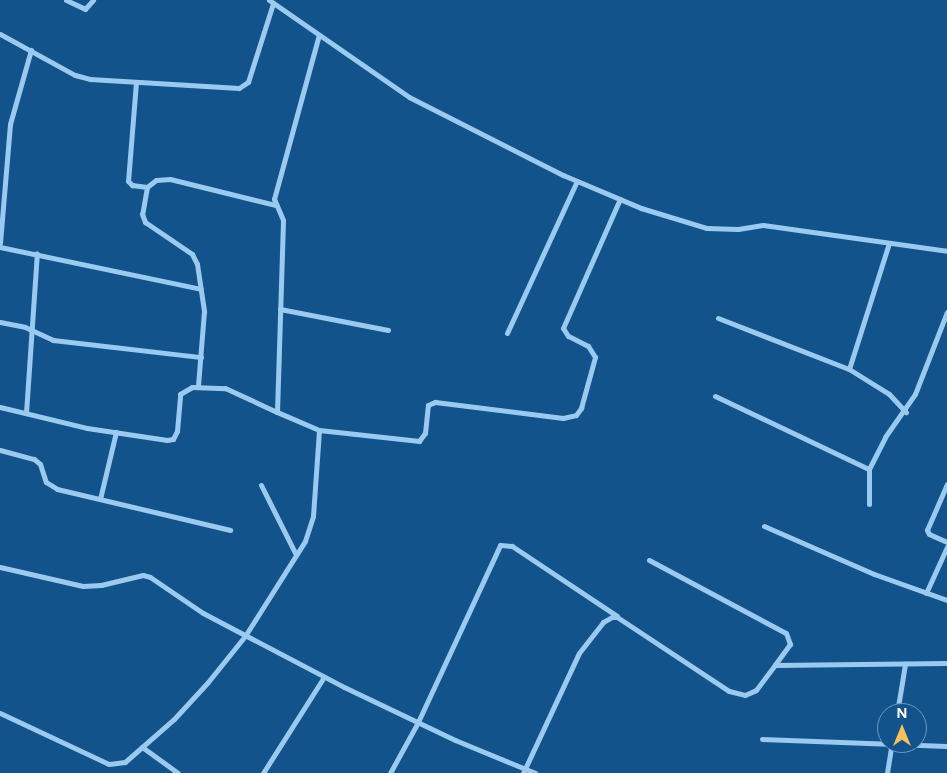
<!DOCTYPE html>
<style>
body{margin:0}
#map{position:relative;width:947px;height:773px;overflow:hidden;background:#13538c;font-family:Figtree,sans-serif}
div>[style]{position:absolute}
.minor>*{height:5px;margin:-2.5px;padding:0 2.5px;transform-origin:2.5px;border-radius:2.5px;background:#9bcaf1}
span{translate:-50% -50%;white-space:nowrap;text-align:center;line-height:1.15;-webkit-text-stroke:4.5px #13538c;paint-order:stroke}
.north{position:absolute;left:877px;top:703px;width:50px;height:50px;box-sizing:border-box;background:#13538c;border:1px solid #7198ba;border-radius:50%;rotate:0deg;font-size:14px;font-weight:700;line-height:20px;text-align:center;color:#fff}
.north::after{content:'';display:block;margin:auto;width:18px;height:22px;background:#ffc05b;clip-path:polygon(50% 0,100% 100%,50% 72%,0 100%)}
</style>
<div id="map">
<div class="minor">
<div style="left:66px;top:0;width:21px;rotate:25deg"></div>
<div style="left:85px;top:9px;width:12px;rotate:-48deg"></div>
<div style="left:269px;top:0;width:170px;rotate:34.7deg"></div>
<div style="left:409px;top:97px;width:173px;rotate:26.9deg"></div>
<div style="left:563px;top:175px;width:85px;rotate:22.9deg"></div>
<div style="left:641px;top:208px;width:69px;rotate:16.9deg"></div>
<div style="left:707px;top:228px;width:31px;rotate:2deg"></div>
<div style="left:738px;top:229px;width:25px;rotate:-9deg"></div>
<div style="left:763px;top:225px;width:186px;rotate:8deg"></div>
<div style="left:0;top:34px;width:85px;rotate:28.7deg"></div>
<div style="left:75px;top:75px;width:16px;rotate:15deg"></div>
<div style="left:90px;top:79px;width:149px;rotate:3.5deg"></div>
<div style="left:239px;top:88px;width:11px;rotate:-34deg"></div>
<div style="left:248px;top:82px;width:83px;rotate:-72.4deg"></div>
<div style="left:136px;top:82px;width:99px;rotate:94.6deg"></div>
<div style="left:128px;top:181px;width:6px;rotate:45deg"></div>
<div style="left:132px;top:185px;width:15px;rotate:8deg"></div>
<div style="left:147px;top:187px;width:27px;rotate:100deg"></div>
<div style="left:142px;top:214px;width:9px;rotate:69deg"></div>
<div style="left:145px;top:222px;width:57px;rotate:34.2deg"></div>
<div style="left:192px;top:254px;width:11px;rotate:63deg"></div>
<div style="left:197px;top:264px;width:48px;rotate:81.5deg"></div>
<div style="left:204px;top:311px;width:75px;rotate:94.6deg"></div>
<div style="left:147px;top:187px;width:11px;rotate:-38deg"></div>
<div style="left:156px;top:180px;width:14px;rotate:-4deg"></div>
<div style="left:170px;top:179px;width:108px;rotate:13.9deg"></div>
<div style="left:0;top:243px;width:119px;rotate:-85.2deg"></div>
<div style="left:10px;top:124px;width:77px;rotate:-74.2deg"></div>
<div style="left:0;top:247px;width:205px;rotate:11.8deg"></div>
<div style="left:280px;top:309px;width:110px;rotate:11deg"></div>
<div style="left:718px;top:318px;width:141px;rotate:21.3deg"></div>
<div style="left:849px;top:369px;width:47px;rotate:32deg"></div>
<div style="left:889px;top:394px;width:25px;rotate:47deg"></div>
<div style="left:0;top:322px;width:25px;rotate:11deg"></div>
<div style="left:25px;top:327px;width:31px;rotate:25deg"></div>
<div style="left:53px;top:340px;width:149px;rotate:6.6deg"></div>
<div style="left:507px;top:333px;width:167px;rotate:-65.3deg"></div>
<div style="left:849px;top:369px;width:132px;rotate:-72.4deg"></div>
<div style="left:715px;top:396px;width:170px;rotate:25.4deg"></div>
<div style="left:0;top:407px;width:89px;rotate:13.6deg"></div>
<div style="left:87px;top:428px;width:81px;rotate:8.5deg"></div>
<div style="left:167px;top:440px;width:6px;rotate:-9deg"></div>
<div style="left:173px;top:439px;width:9px;rotate:-63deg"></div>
<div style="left:177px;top:431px;width:37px;rotate:-85deg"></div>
<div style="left:180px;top:394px;width:14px;rotate:-30deg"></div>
<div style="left:192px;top:387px;width:33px;rotate:2deg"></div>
<div style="left:225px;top:388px;width:57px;rotate:24.8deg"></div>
<div style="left:26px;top:413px;width:160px;rotate:-86.1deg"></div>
<div style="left:319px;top:430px;width:101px;rotate:6.3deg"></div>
<div style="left:419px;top:441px;width:10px;rotate:-53deg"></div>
<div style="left:425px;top:433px;width:28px;rotate:-84deg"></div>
<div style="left:428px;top:405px;width:8px;rotate:-23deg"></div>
<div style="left:435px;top:402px;width:129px;rotate:7.1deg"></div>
<div style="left:563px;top:418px;width:13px;rotate:-13deg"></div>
<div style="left:576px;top:415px;width:9px;rotate:-54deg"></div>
<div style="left:581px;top:408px;width:53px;rotate:-74.6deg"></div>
<div style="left:595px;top:357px;width:13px;rotate:-122deg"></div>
<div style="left:588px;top:346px;width:22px;rotate:-153deg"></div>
<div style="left:568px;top:336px;width:9px;rotate:-122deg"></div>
<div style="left:563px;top:328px;width:141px;rotate:-66.2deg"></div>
<div style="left:0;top:450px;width:35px;rotate:15deg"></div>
<div style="left:34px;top:459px;width:8px;rotate:40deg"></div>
<div style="left:40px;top:464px;width:19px;rotate:72deg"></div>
<div style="left:46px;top:482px;width:13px;rotate:32deg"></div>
<div style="left:57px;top:489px;width:178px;rotate:13.3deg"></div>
<div style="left:947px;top:484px;width:50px;rotate:113.5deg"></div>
<div style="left:927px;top:530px;width:4px;rotate:63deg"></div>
<div style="left:929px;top:534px;width:20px;rotate:24deg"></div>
<div style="left:261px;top:485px;width:78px;rotate:63.4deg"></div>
<div style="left:100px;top:499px;width:69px;rotate:-76.6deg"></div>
<div style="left:869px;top:504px;width:35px;rotate:-90deg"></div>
<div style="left:869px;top:469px;width:36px;rotate:-63deg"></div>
<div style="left:885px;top:437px;width:52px;rotate:-55.1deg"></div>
<div style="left:915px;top:394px;width:88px;rotate:-68.7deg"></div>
<div style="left:764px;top:526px;width:120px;rotate:23.6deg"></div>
<div style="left:874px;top:574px;width:77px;rotate:19.6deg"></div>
<div style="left:649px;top:560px;width:155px;rotate:28.1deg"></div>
<div style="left:786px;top:633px;width:12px;rotate:70deg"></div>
<div style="left:790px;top:644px;width:26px;rotate:126deg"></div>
<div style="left:0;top:567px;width:85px;rotate:12.9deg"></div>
<div style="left:83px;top:586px;width:18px;rotate:-3deg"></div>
<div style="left:101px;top:585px;width:43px;rotate:-13.4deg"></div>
<div style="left:143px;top:575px;width:7px;rotate:16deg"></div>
<div style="left:150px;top:577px;width:64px;rotate:34.2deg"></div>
<div style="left:203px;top:613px;width:159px;rotate:27.7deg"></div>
<div style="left:344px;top:687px;width:123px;rotate:25.5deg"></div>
<div style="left:455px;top:740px;width:87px;rotate:22.4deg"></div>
<div style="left:926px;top:593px;width:51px;rotate:-65.5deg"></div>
<div style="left:0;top:713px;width:120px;rotate:25.1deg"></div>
<div style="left:109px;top:764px;width:16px;rotate:-7deg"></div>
<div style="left:125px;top:762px;width:65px;rotate:-41.3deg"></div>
<div style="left:174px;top:719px;width:50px;rotate:-47.4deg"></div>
<div style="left:208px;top:682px;width:59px;rotate:-51.2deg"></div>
<div style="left:245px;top:636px;width:112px;rotate:-57.7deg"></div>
<div style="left:305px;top:541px;width:26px;rotate:-72deg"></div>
<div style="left:313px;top:516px;width:86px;rotate:-86deg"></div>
<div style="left:319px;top:430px;width:46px;rotate:-156.8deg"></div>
<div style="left:277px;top:412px;width:192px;rotate:-88.2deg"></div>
<div style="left:283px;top:220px;width:23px;rotate:-113deg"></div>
<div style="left:274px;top:199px;width:170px;rotate:-74.7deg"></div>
<div style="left:897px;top:713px;width:50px;rotate:-80.7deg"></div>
<div style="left:762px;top:739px;width:185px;rotate:2.2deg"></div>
<div style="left:142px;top:747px;width:44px;rotate:35.8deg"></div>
<div style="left:263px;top:773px;width:114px;rotate:-57.6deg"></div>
<div style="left:390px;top:773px;width:58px;rotate:-61.2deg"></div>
<div style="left:418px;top:722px;width:195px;rotate:-65.1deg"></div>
<div style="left:500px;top:545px;width:12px;rotate:5deg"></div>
<div style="left:512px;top:546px;width:126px;rotate:33.7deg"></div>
<div style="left:523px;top:773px;width:132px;rotate:-65deg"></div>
<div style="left:579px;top:653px;width:39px;rotate:-52deg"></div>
<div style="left:603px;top:622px;width:10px;rotate:-29deg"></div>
<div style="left:612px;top:617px;width:5px"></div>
<div style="left:617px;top:617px;width:134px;rotate:33.5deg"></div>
<div style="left:729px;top:691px;width:16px;rotate:14deg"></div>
<div style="left:745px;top:695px;width:12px;rotate:-24deg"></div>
<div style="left:756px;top:690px;width:31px;rotate:-53deg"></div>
<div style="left:775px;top:665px;width:172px;rotate:-0.7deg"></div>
<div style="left:887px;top:773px;width:30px;rotate:-81deg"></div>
</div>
<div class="north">N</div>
</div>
